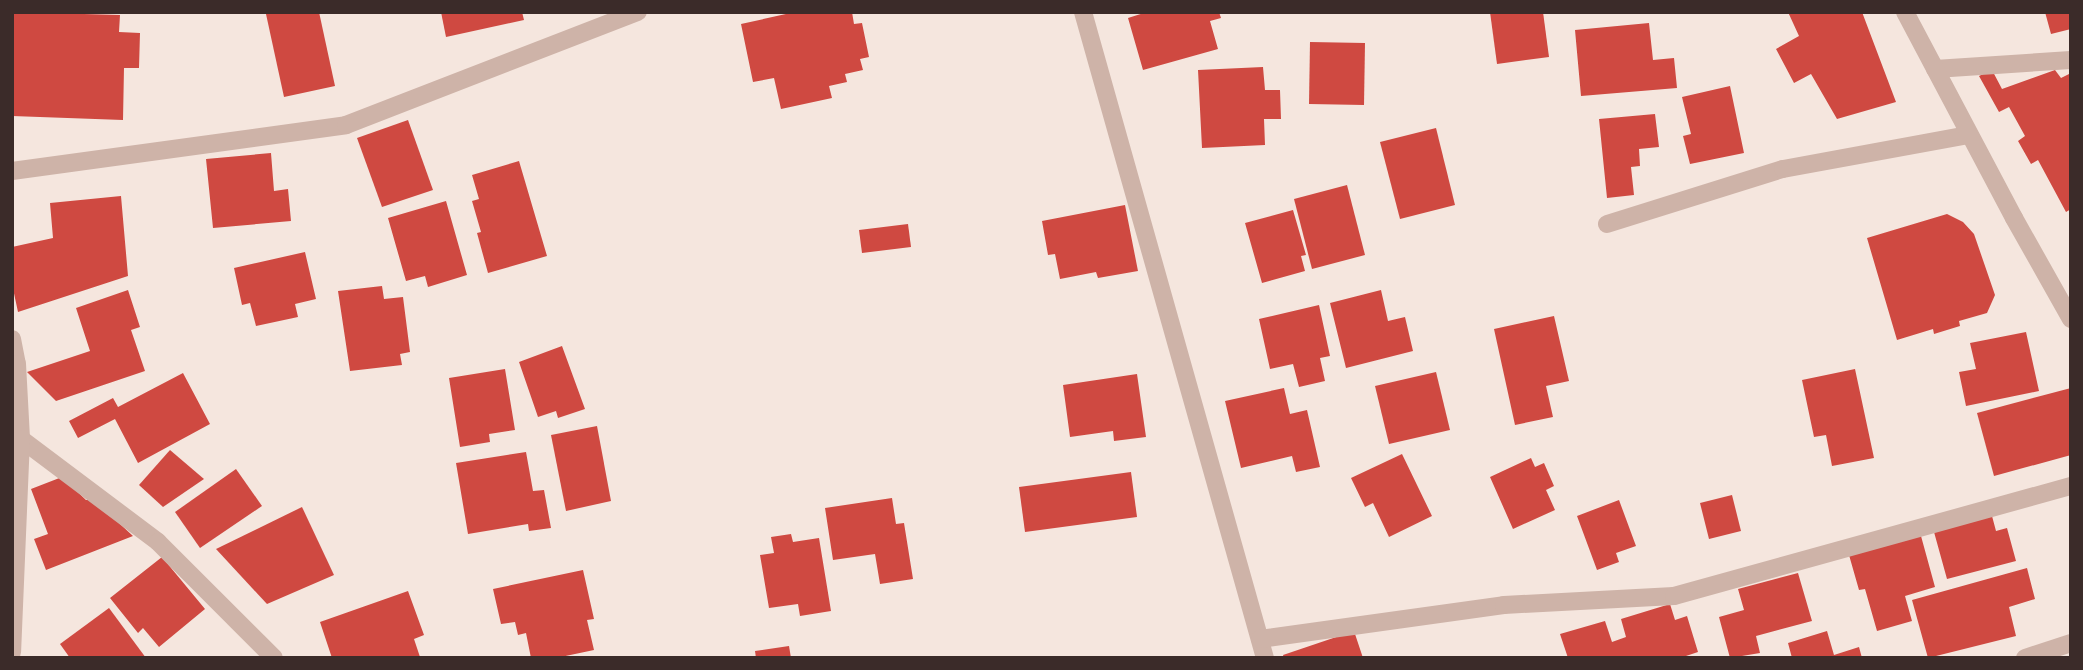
<!DOCTYPE html>
<style>
body{margin:0}
#map{position:relative;width:2083px;height:670px;overflow:hidden;background:#f5e6de;font-family:Poppins,sans-serif}
div>[style]{position:absolute}
.building>*{inset:0;background:#cf4941}
.minor>*{height:18px;margin:-9px;padding:0 9px;transform-origin:9px;border-radius:9px;background:#ceb3a8}
.tertiary>*{height:18px;margin:-9px;padding:0 9px;transform-origin:9px;border-radius:9px;background:#ceb3a8}
span{translate:-50% -50%;white-space:nowrap;text-align:center;line-height:1.15;-webkit-text-stroke:7px #fbf1eb;paint-order:stroke}
.frame{position:absolute;inset:0;border:14px solid #3b2b29;pointer-events:none}
</style>
<div id="map">
<div class="building">
<div style="clip-path:polygon(12px 12px,120px 15px,119px 32px,140px 33px,139px 68px,124px 68px,123px 120px,12px 116px)"></div>
<div style="clip-path:polygon(275px 12px,319px 12px,335px 86px,284px 97px,266px 14px)"></div>
<div style="clip-path:polygon(441px 12px,522px 12px,524px 20px,446px 37px)"></div>
<div style="clip-path:polygon(795px 12px,852px 12px,854px 24px,862px 23px,869px 57px,860px 59px,863px 70px,845px 74px,847px 82px,829px 86px,832px 98px,781px 109px,774px 78px,753px 82px,741px 24px)"></div>
<div style="clip-path:polygon(1147px 12px,1219px 12px,1221px 18px,1210px 21px,1218px 49px,1143px 70px,1128px 18px)"></div>
<div style="clip-path:polygon(1490px 12px,1543px 12px,1549px 57px,1497px 64px)"></div>
<div style="clip-path:polygon(1788px 12px,1862px 12px,1896px 102px,1837px 119px,1811px 74px,1794px 83px,1776px 49px,1799px 36px)"></div>
<div style="clip-path:polygon(2045px 12px,2071px 12px,2071px 29px,2051px 34px)"></div>
<div style="clip-path:polygon(1649px 23px,1653px 60px,1674px 58px,1677px 88px,1581px 96px,1575px 30px)"></div>
<div style="clip-path:polygon(1310px 42px,1365px 43px,1364px 105px,1309px 104px)"></div>
<div style="clip-path:polygon(1263px 67px,1265px 90px,1280px 90px,1281px 119px,1264px 119px,1265px 145px,1202px 148px,1198px 70px)"></div>
<div style="clip-path:polygon(1992px 70px,2002px 89px,2055px 70px,2061px 78px,2071px 73px,2071px 209px,2066px 212px,2038px 160px,2031px 164px,2018px 141px,2025px 136px,2009px 107px,1999px 112px,1979px 76px)"></div>
<div style="clip-path:polygon(1730px 86px,1744px 153px,1690px 164px,1683px 136px,1691px 134px,1682px 97px)"></div>
<div style="clip-path:polygon(1655px 114px,1659px 147px,1639px 149px,1640px 166px,1631px 167px,1634px 195px,1607px 198px,1599px 119px)"></div>
<div style="clip-path:polygon(408px 120px,433px 190px,382px 207px,357px 138px)"></div>
<div style="clip-path:polygon(1436px 128px,1455px 205px,1400px 219px,1380px 142px)"></div>
<div style="clip-path:polygon(271px 153px,274px 191px,288px 189px,291px 221px,213px 228px,206px 159px)"></div>
<div style="clip-path:polygon(519px 161px,547px 256px,488px 273px,477px 233px,481px 232px,472px 201px,479px 199px,472px 175px)"></div>
<div style="clip-path:polygon(1347px 185px,1365px 255px,1312px 269px,1294px 199px)"></div>
<div style="clip-path:polygon(121px 196px,128px 276px,18px 312px,12px 284px,12px 247px,53px 238px,50px 203px)"></div>
<div style="clip-path:polygon(446px 201px,467px 275px,428px 287px,425px 276px,406px 281px,388px 218px)"></div>
<div style="clip-path:polygon(1125px 205px,1138px 271px,1098px 278px,1096px 272px,1060px 279px,1055px 254px,1048px 255px,1042px 221px)"></div>
<div style="clip-path:polygon(1293px 210px,1306px 255px,1301px 256px,1305px 271px,1262px 283px,1245px 223px)"></div>
<div style="clip-path:polygon(1947px 214px,1963px 222px,1974px 234px,1995px 295px,1987px 313px,1959px 321px,1960px 326px,1934px 334px,1933px 329px,1897px 340px,1867px 238px)"></div>
<div style="clip-path:polygon(908px 224px,911px 247px,862px 253px,859px 230px)"></div>
<div style="clip-path:polygon(305px 252px,316px 299px,295px 304px,298px 317px,256px 326px,250px 303px,242px 305px,234px 268px)"></div>
<div style="clip-path:polygon(382px 286px,384px 299px,403px 297px,410px 352px,400px 354px,402px 365px,350px 371px,338px 291px)"></div>
<div style="clip-path:polygon(128px 290px,140px 327px,131px 330px,145px 371px,56px 401px,27px 372px,90px 351px,76px 308px)"></div>
<div style="clip-path:polygon(1381px 290px,1388px 321px,1405px 317px,1413px 351px,1346px 368px,1330px 303px)"></div>
<div style="clip-path:polygon(1319px 305px,1330px 356px,1320px 358px,1325px 381px,1299px 387px,1293px 364px,1270px 369px,1259px 319px)"></div>
<div style="clip-path:polygon(1554px 316px,1569px 381px,1546px 386px,1553px 417px,1515px 425px,1494px 329px)"></div>
<div style="clip-path:polygon(2026px 332px,2039px 391px,1966px 406px,1959px 372px,1976px 369px,1970px 343px)"></div>
<div style="clip-path:polygon(562px 346px,585px 409px,558px 418px,556px 411px,538px 417px,519px 362px)"></div>
<div style="clip-path:polygon(505px 369px,515px 430px,489px 434px,490px 442px,460px 447px,449px 378px)"></div>
<div style="clip-path:polygon(1855px 369px,1874px 458px,1832px 466px,1826px 435px,1814px 437px,1802px 380px)"></div>
<div style="clip-path:polygon(1436px 372px,1450px 430px,1389px 444px,1375px 386px)"></div>
<div style="clip-path:polygon(183px 373px,210px 424px,138px 463px,115px 419px,78px 438px,69px 421px,113px 398px,118px 407px)"></div>
<div style="clip-path:polygon(1137px 374px,1146px 437px,1114px 441px,1113px 431px,1070px 437px,1063px 385px)"></div>
<div style="clip-path:polygon(1284px 388px,1290px 414px,1307px 410px,1320px 467px,1296px 472px,1292px 456px,1241px 468px,1225px 401px)"></div>
<div style="clip-path:polygon(2071px 388px,2071px 455px,1994px 476px,1977px 413px)"></div>
<div style="clip-path:polygon(597px 426px,611px 501px,566px 511px,551px 435px)"></div>
<div style="clip-path:polygon(170px 450px,204px 479px,163px 507px,139px 485px)"></div>
<div style="clip-path:polygon(526px 452px,533px 491px,544px 490px,551px 528px,529px 531px,528px 524px,468px 534px,456px 463px)"></div>
<div style="clip-path:polygon(1402px 454px,1432px 516px,1389px 537px,1373px 503px,1365px 507px,1351px 478px)"></div>
<div style="clip-path:polygon(1531px 458px,1535px 467px,1544px 463px,1554px 486px,1546px 490px,1555px 510px,1513px 529px,1490px 477px)"></div>
<div style="clip-path:polygon(236px 469px,262px 506px,200px 548px,175px 512px)"></div>
<div style="clip-path:polygon(1131px 472px,1137px 517px,1025px 532px,1019px 487px)"></div>
<div style="clip-path:polygon(62px 477px,86px 500px,94px 500px,133px 536px,46px 570px,34px 539px,48px 534px,31px 489px)"></div>
<div style="clip-path:polygon(1732px 495px,1741px 531px,1709px 539px,1700px 503px)"></div>
<div style="clip-path:polygon(892px 498px,896px 524px,904px 523px,913px 579px,880px 584px,875px 554px,833px 560px,825px 508px)"></div>
<div style="clip-path:polygon(1619px 500px,1636px 546px,1616px 553px,1619px 562px,1597px 570px,1577px 516px)"></div>
<div style="clip-path:polygon(302px 507px,334px 575px,267px 604px,216px 549px)"></div>
<div style="clip-path:polygon(1992px 516px,1996px 531px,2007px 528px,2016px 561px,1947px 579px,1934px 532px)"></div>
<div style="clip-path:polygon(791px 534px,793px 542px,819px 538px,831px 611px,800px 616px,798px 604px,769px 608px,760px 555px,774px 553px,771px 537px)"></div>
<div style="clip-path:polygon(1921px 536px,1935px 587px,1905px 596px,1912px 621px,1877px 631px,1865px 589px,1859px 590px,1849px 555px)"></div>
<div style="clip-path:polygon(162px 557px,205px 609px,159px 647px,143px 628px,138px 633px,110px 598px)"></div>
<div style="clip-path:polygon(2027px 568px,2035px 599px,2009px 607px,2016px 636px,1928px 658px,1912px 600px)"></div>
<div style="clip-path:polygon(583px 570px,594px 619px,587px 620px,594px 650px,556px 658px,531px 658px,526px 633px,518px 635px,515px 622px,501px 624px,493px 589px)"></div>
<div style="clip-path:polygon(1798px 573px,1812px 621px,1756px 636px,1760px 653px,1730px 658px,1719px 617px,1744px 610px,1738px 589px)"></div>
<div style="clip-path:polygon(408px 591px,424px 635px,414px 639px,420px 657px,332px 658px,320px 622px)"></div>
<div style="clip-path:polygon(1670px 604px,1675px 620px,1687px 616px,1698px 652px,1680px 658px,1568px 658px,1560px 634px,1605px 621px,1612px 642px,1626px 637px,1621px 619px)"></div>
<div style="clip-path:polygon(109px 608px,146px 658px,70px 658px,60px 644px)"></div>
<div style="clip-path:polygon(1354px 631px,1363px 658px,1284px 658px,1283px 655px)"></div>
<div style="clip-path:polygon(1827px 631px,1834px 655px,1859px 647px,1862px 658px,1792px 658px,1788px 643px)"></div>
<div style="clip-path:polygon(789px 646px,791px 658px,756px 658px,755px 651px)"></div>
</div>
<div class="minor">
<div style="left:1083px;top:12px;width:671px;rotate:74.27deg"></div>
<div style="left:1935px;top:69px;width:136px;rotate:-3.8deg"></div>
<div style="left:12px;top:171px;width:337px;rotate:-7.8deg"></div>
<div style="left:346px;top:125px;width:313px;rotate:-21.2deg"></div>
<div style="left:1607px;top:224px;width:184px;rotate:-17.4deg"></div>
<div style="left:1783px;top:169px;width:189px;rotate:-10.4deg"></div>
<div style="left:21px;top:439px;width:171px;rotate:36.9deg"></div>
<div style="left:158px;top:542px;width:164px;rotate:45deg"></div>
<div style="left:1260px;top:639px;width:246px;rotate:-7.9deg"></div>
<div style="left:1504px;top:605px;width:170px;rotate:-3deg"></div>
<div style="left:1674px;top:596px;width:412px;rotate:-15.5deg"></div>
<div style="left:2025px;top:658px;width:48px;rotate:-18.1deg"></div>
</div>
<div class="tertiary">
<div style="left:1905px;top:12px;width:233px;rotate:62.1deg"></div>
<div style="left:2014px;top:218px;width:116px;rotate:60.6deg"></div>
<div style="left:12px;top:339px;width:25px;rotate:79deg"></div>
<div style="left:17px;top:364px;width:75px;rotate:86.9deg"></div>
<div style="left:21px;top:439px;width:213px;rotate:92.4deg"></div>
</div>
<div class="frame"></div>
</div>
